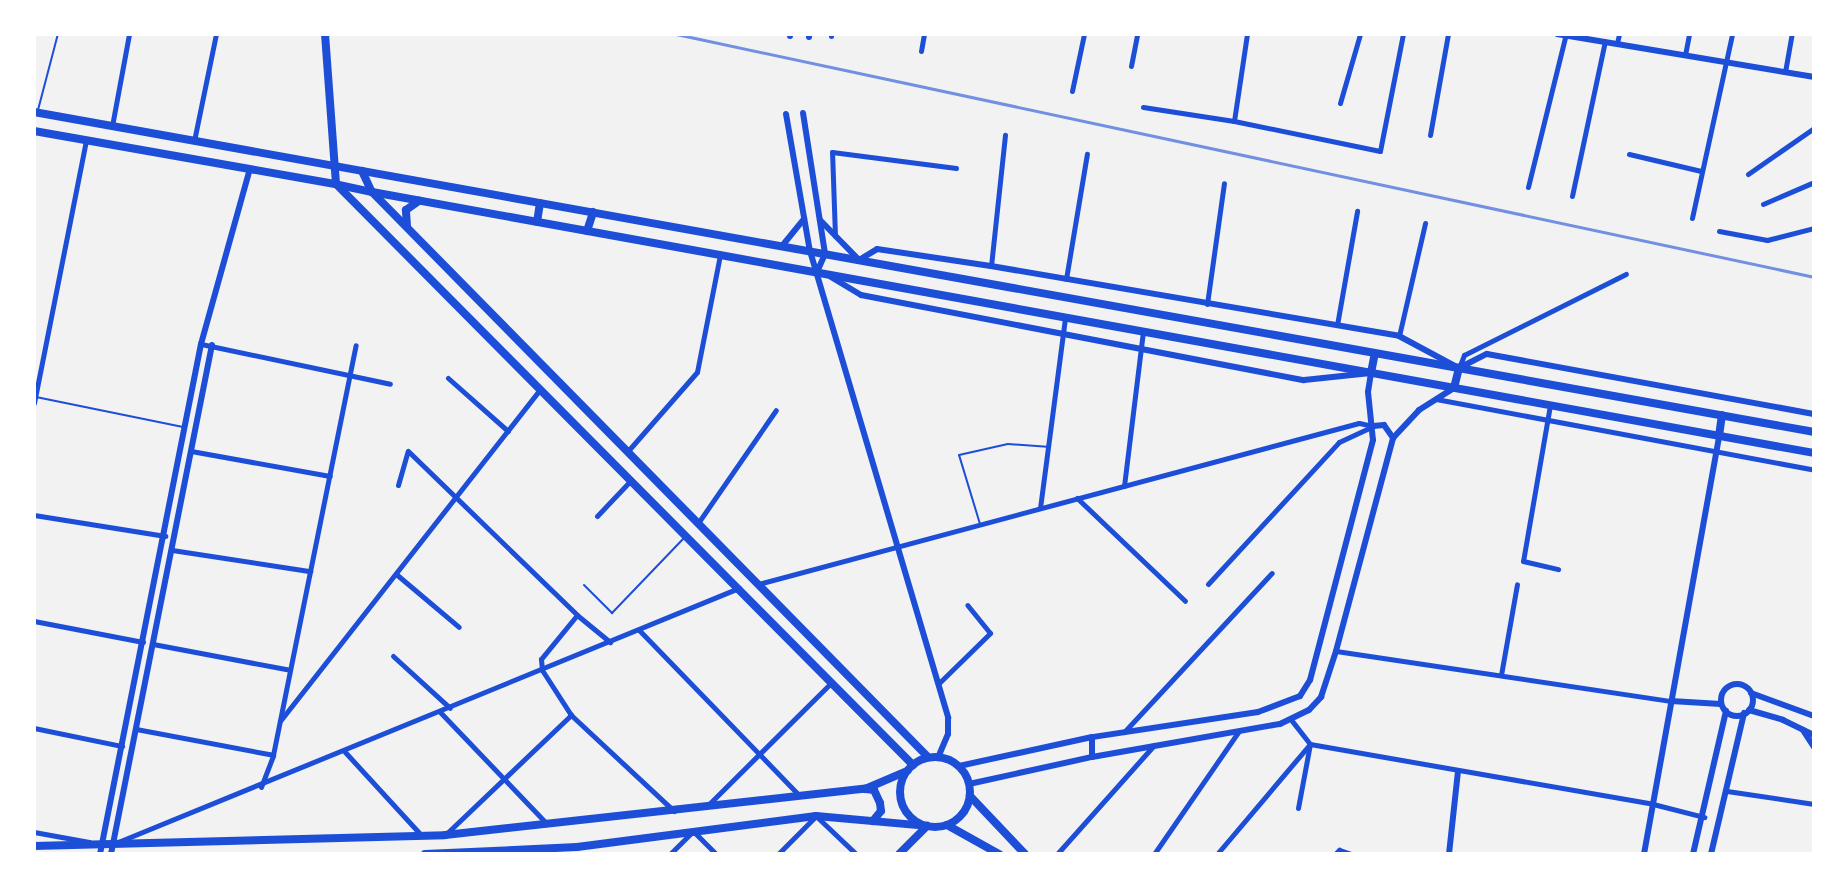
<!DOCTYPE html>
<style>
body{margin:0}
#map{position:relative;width:1848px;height:888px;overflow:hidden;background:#f2f2f2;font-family:Figtree,sans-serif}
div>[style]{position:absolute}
.service>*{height:2px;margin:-1px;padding:0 1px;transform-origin:1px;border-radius:1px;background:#1d4ed8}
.minor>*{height:5px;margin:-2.5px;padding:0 2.5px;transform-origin:2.5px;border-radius:2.5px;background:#1d4ed8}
.tertiary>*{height:6px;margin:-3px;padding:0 3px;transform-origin:3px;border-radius:3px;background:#1d4ed8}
.tertiary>.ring{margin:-3px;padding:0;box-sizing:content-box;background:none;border:6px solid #1d4ed8;border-radius:50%}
.secondary>*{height:8px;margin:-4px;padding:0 4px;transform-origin:4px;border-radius:4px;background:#1d4ed8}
.secondary>.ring{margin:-4px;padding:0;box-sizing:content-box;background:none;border:8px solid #1d4ed8;border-radius:50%}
.primary>*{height:8px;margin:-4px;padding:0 4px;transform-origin:4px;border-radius:4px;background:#1d4ed8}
.rail>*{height:3px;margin:-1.5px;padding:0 1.5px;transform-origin:1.5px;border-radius:1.5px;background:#7290e2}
span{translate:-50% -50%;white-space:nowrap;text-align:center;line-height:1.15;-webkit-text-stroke:4.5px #fff;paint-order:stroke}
.frame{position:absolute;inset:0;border:36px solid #fff;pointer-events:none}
</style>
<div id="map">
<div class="service">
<div style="left:38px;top:110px;width:79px;rotate:-75.3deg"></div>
<div style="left:36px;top:397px;width:150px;rotate:11.5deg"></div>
<div style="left:980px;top:524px;width:72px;rotate:-106.9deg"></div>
<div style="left:959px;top:455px;width:50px;rotate:-12.7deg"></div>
<div style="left:1008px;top:444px;width:39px;rotate:4deg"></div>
<div style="left:584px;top:585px;width:40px;rotate:45deg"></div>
<div style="left:612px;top:613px;width:104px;rotate:-46.2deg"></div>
</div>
<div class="minor">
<div style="left:831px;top:36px;width:2px;rotate:-90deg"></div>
<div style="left:1617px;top:43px;width:9px;rotate:-77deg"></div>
<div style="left:921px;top:51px;width:17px;rotate:-80deg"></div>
<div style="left:1685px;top:55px;width:21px;rotate:-79deg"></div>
<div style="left:1131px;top:66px;width:33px;rotate:-79deg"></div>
<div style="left:1785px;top:72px;width:39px;rotate:-80deg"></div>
<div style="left:1072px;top:91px;width:58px;rotate:-78.1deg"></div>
<div style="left:1340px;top:103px;width:72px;rotate:-73.8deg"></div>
<div style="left:1143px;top:107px;width:92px;rotate:8.7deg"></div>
<div style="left:1234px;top:121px;width:149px;rotate:11.6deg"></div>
<div style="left:1380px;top:151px;width:119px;rotate:-78.9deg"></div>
<div style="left:1234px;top:121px;width:88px;rotate:-81.5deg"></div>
<div style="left:112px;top:126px;width:94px;rotate:-79.5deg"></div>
<div style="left:1430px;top:135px;width:103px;rotate:-79.9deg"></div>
<div style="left:194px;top:141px;width:109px;rotate:-78.4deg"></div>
<div style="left:1629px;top:154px;width:74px;rotate:13.3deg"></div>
<div style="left:1748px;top:174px;width:80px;rotate:-34.9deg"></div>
<div style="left:1528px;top:187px;width:158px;rotate:-76.1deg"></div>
<div style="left:1572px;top:196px;width:158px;rotate:-78deg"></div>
<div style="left:1763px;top:204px;width:56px;rotate:-23.3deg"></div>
<div style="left:1692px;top:218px;width:188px;rotate:-77.7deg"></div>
<div style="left:1719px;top:231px;width:49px;rotate:10.6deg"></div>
<div style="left:1767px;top:240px;width:49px;rotate:-14.3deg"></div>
<div style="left:835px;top:236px;width:84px;rotate:-92deg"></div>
<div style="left:832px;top:152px;width:125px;rotate:7.4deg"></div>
<div style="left:991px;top:266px;width:132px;rotate:-83.9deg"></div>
<div style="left:1066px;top:279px;width:127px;rotate:-80.5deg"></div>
<div style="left:1207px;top:304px;width:122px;rotate:-82deg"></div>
<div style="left:1337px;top:325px;width:116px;rotate:-80deg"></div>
<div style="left:1399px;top:336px;width:116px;rotate:-77deg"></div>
<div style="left:201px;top:344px;width:193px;rotate:11.9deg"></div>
<div style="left:1459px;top:368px;width:14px;rotate:-69deg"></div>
<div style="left:1464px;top:355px;width:181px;rotate:-26.6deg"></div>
<div style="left:448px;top:378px;width:80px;rotate:41.5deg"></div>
<div style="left:1436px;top:399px;width:385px;rotate:10.6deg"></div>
<div style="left:34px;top:403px;width:268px;rotate:-78.8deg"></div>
<div style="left:1550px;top:405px;width:158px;rotate:99.8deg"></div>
<div style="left:1523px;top:561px;width:36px;rotate:13deg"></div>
<div style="left:191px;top:451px;width:141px;rotate:10.2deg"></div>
<div style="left:627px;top:452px;width:106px;rotate:-48.8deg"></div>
<div style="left:697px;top:372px;width:119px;rotate:-78.9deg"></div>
<div style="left:398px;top:485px;width:35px;rotate:-74deg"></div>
<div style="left:408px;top:451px;width:235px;rotate:44.1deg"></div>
<div style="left:577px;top:615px;width:43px;rotate:39.3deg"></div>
<div style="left:1124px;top:486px;width:155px;rotate:-83deg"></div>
<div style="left:1077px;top:498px;width:149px;rotate:43.6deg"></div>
<div style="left:1040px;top:508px;width:192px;rotate:-82.5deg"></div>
<div style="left:34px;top:515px;width:133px;rotate:9.1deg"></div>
<div style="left:597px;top:516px;width:50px;rotate:-46.6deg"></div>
<div style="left:698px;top:523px;width:137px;rotate:-55.4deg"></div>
<div style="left:172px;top:550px;width:140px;rotate:8.7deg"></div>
<div style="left:396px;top:574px;width:82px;rotate:40.1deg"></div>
<div style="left:758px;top:584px;width:622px;rotate:-15deg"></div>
<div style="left:1359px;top:423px;width:14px;rotate:12deg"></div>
<div style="left:1208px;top:584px;width:193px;rotate:-47.3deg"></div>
<div style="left:1339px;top:442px;width:38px;rotate:-25deg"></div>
<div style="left:577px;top:615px;width:57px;rotate:129.3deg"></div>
<div style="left:541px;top:659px;width:11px;rotate:85deg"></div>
<div style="left:542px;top:670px;width:54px;rotate:57.2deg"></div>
<div style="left:571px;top:715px;width:141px;rotate:43deg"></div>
<div style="left:34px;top:621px;width:111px;rotate:10.9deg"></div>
<div style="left:639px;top:630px;width:230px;rotate:45.9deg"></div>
<div style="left:153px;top:644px;width:139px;rotate:10.7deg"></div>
<div style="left:1336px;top:651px;width:339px;rotate:8.5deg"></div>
<div style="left:393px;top:656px;width:77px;rotate:42.4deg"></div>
<div style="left:1501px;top:675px;width:92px;rotate:-80deg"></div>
<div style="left:938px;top:684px;width:73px;rotate:-44.4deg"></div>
<div style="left:990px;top:633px;width:36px;rotate:-129deg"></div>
<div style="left:440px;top:712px;width:155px;rotate:46.3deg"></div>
<div style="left:280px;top:721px;width:422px;rotate:-51.9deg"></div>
<div style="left:34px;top:728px;width:90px;rotate:11.6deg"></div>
<div style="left:136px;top:729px;width:139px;rotate:10.7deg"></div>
<div style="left:1124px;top:732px;width:217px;rotate:-47.1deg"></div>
<div style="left:345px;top:752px;width:113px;rotate:47.5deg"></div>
<div style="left:261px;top:787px;width:34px;rotate:-69deg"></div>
<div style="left:273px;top:755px;width:418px;rotate:-78.6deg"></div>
<div style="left:1727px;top:791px;width:88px;rotate:8.5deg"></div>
<div style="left:707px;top:806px;width:176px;rotate:-44.8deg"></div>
<div style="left:1298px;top:808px;width:65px;rotate:-79.4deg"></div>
<div style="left:1310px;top:744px;width:348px;rotate:9.9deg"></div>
<div style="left:1653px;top:804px;width:53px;rotate:14.3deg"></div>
<div style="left:34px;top:832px;width:56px;rotate:10.3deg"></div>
<div style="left:446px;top:834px;width:173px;rotate:-43.6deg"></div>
<div style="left:118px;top:842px;width:671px;rotate:-22.25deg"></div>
<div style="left:670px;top:854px;width:33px;rotate:-45deg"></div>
<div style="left:693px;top:831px;width:33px;rotate:45deg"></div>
<div style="left:778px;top:854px;width:54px;rotate:-45deg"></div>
<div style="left:816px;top:816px;width:55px;rotate:43.5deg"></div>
<div style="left:1057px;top:854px;width:146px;rotate:-48.3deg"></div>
<div style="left:1154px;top:854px;width:150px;rotate:-55.4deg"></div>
<div style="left:1217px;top:854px;width:144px;rotate:-49.8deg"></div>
<div style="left:1310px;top:744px;width:29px;rotate:-128deg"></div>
<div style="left:1335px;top:854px;width:6px;rotate:-45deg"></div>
<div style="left:1339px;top:850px;width:13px;rotate:18deg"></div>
</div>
<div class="tertiary">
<div style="left:1557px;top:34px;width:261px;rotate:9.5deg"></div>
<div style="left:790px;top:36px;width:2px;rotate:-90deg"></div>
<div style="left:809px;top:37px;width:3px;rotate:-90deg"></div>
<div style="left:803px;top:113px;width:143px;rotate:81.1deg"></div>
<div style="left:825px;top:254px;width:20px;rotate:114deg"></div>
<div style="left:786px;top:114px;width:139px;rotate:80.1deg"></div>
<div style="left:810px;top:251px;width:487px;rotate:73.5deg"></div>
<div style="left:948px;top:718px;width:16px;rotate:90deg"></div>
<div style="left:948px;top:734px;width:25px;rotate:113deg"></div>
<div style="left:820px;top:220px;width:56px;rotate:45.7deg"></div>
<div style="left:859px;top:260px;width:21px;rotate:-31deg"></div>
<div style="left:877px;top:249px;width:115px;rotate:8.5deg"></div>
<div style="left:991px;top:266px;width:414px;rotate:9.7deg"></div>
<div style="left:1399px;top:336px;width:68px;rotate:28.1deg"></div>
<div style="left:1459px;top:368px;width:31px;rotate:-27deg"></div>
<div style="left:1487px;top:354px;width:332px;rotate:10.4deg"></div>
<div style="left:782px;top:246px;width:35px;rotate:-51deg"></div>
<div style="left:831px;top:277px;width:35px;rotate:31deg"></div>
<div style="left:861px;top:295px;width:451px;rotate:10.9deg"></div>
<div style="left:1304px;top:380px;width:67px;rotate:-6deg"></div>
<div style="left:1371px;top:373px;width:19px;rotate:99deg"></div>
<div style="left:1368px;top:392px;width:48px;rotate:84.1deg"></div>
<div style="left:1373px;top:440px;width:248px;rotate:104.7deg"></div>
<div style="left:1310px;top:680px;width:19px;rotate:122deg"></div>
<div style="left:1300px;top:696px;width:45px;rotate:159.1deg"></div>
<div style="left:1258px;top:712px;width:168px;rotate:171.4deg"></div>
<div style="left:1092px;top:737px;width:136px;rotate:167.7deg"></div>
<div style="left:1373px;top:426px;width:11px;rotate:-5deg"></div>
<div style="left:1384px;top:425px;width:16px;rotate:55deg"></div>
<div class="ring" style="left:1721px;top:684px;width:26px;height:26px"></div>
<div style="left:1751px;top:693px;width:67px;rotate:20.1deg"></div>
<div style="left:1671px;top:701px;width:50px;rotate:3.4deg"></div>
<div style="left:1749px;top:710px;width:35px;rotate:16deg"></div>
<div style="left:1783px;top:720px;width:34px;rotate:26deg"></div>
<div style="left:1803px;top:730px;width:20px;rotate:57deg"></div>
<div style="left:1092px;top:757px;width:20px;rotate:-90deg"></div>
<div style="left:969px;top:784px;width:126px;rotate:-12.4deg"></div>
<div style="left:1092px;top:757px;width:191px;rotate:-10deg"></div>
<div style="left:1280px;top:724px;width:32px;rotate:-26deg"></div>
<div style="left:1309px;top:710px;width:18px;rotate:-47deg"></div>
<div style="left:1321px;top:697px;width:48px;rotate:-71.9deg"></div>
<div style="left:1336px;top:651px;width:220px;rotate:-75deg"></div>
<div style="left:1393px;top:438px;width:38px;rotate:-47deg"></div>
<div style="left:1419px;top:410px;width:41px;rotate:-32.2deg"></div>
<div style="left:100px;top:854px;width:520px;rotate:-78.8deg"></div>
<div style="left:201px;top:344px;width:182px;rotate:-74.4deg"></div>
<div style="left:111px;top:854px;width:519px;rotate:-78.78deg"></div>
<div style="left:1449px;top:854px;width:83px;rotate:-83.8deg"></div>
<div style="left:1644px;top:854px;width:425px;rotate:-79.8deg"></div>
<div style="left:1693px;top:854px;width:147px;rotate:-77deg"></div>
<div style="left:1711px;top:854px;width:145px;rotate:-76.8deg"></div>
</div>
<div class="secondary">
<div style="left:325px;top:34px;width:150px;rotate:85.8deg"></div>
<div style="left:362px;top:171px;width:23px;rotate:65deg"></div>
<div style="left:372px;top:192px;width:793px;rotate:45.46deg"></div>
<div style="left:336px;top:184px;width:819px;rotate:45.2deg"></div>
<div style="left:339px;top:185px;width:34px;rotate:12deg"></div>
<div style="left:407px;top:226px;width:16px;rotate:-94deg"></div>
<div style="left:406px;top:210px;width:16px;rotate:-35deg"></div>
<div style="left:1371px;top:373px;width:20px;rotate:-79deg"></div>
<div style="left:1454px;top:388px;width:21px;rotate:-76deg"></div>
<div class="ring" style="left:900px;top:757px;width:62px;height:62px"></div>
<div style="left:866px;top:789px;width:8px;rotate:7deg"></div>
<div style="left:874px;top:790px;width:14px;rotate:65deg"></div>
<div style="left:880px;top:803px;width:8px;rotate:83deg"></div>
<div style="left:881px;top:811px;width:13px;rotate:129deg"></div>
<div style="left:970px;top:796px;width:80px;rotate:46.5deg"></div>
<div style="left:947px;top:825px;width:60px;rotate:29.1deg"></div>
<div style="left:34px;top:846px;width:411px;rotate:-1.5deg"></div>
<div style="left:445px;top:835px;width:423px;rotate:-6.3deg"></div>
<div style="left:865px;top:789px;width:46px;rotate:-23.2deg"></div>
<div style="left:425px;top:854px;width:152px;rotate:-2.6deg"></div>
<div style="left:577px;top:847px;width:241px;rotate:-7.4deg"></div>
<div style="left:816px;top:816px;width:111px;rotate:5.1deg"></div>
<div style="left:899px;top:854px;width:40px;rotate:-45deg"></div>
</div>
<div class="primary">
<div style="left:34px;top:112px;width:1809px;rotate:10.19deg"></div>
<div style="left:34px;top:131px;width:307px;rotate:10deg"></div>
<div style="left:372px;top:192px;width:1465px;rotate:10.26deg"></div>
<div style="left:537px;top:222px;width:19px;rotate:-81deg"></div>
<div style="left:587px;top:231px;width:20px;rotate:-72deg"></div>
<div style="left:1719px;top:436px;width:21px;rotate:-82deg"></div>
</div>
<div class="rail">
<div style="left:676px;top:34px;width:1164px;rotate:12.05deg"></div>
</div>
<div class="frame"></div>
</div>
